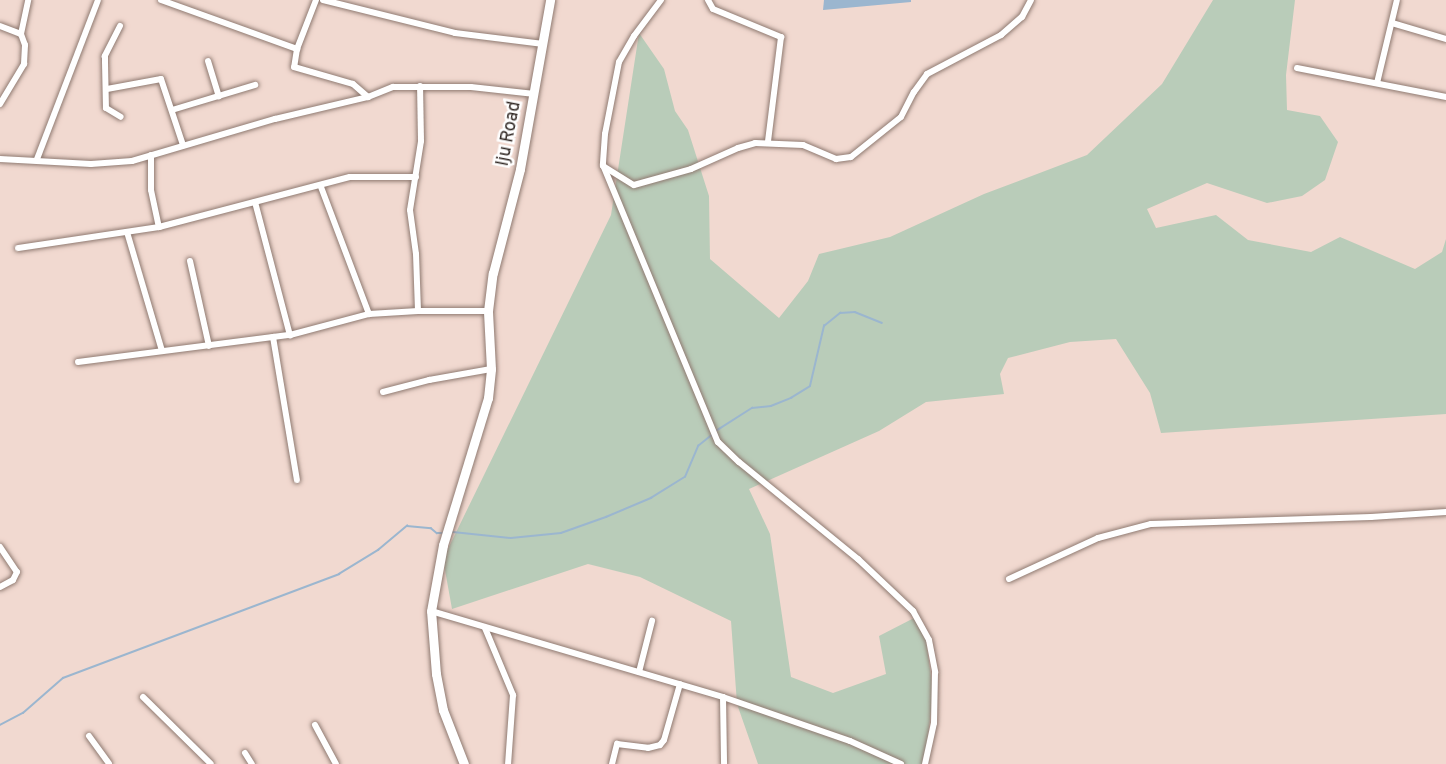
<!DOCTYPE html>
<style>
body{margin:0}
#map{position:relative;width:1446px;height:764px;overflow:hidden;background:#f1d9d0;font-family:Overpass,sans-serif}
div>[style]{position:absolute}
.green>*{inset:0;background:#b9ccb9}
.water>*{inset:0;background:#9bb6cf}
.stream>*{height:1.5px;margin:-0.75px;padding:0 0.75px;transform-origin:0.75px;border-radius:0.75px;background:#9bb6cf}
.roads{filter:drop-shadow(0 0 2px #8f7a71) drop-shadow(0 0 2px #8f7a71)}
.street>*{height:6px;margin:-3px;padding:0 3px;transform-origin:3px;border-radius:3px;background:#fff}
.secondary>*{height:9px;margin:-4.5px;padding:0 4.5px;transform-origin:4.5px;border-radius:4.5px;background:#fff}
span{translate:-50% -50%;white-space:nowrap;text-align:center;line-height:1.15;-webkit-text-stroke:5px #fff;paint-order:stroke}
.street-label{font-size:18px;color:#302723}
</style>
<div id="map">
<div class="green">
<div style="clip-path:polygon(1213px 0,1295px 0,1286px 75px,1287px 110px,1320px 116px,1338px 142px,1325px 180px,1302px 196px,1267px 203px,1207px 183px,1147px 209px,1156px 228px,1216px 215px,1248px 240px,1311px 252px,1340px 237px,1415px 269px,1442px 252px,1446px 239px,1446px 414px,1161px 433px,1150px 393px,1116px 339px,1070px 342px,1008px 358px,1000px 374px,1004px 394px,926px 402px,879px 431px,749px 489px,770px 534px,791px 677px,833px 693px,886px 674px,879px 636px,914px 618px,926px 640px,933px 691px,926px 756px,922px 764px,758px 764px,737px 704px,731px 621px,640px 577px,588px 564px,452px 609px,443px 559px,611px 215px,639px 33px,664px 69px,675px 111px,688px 130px,709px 196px,710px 259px,779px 318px,808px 281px,819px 254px,890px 237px,984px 194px,1087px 155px,1162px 84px)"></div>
</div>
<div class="water">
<div style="clip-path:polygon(824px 0,911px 0,911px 2px,823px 10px)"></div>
</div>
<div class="stream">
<div style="left:716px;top:431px;width:43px;rotate:-32.6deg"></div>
<div style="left:752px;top:408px;width:19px;rotate:-6deg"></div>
<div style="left:771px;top:406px;width:22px;rotate:-22deg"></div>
<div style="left:791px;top:398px;width:22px;rotate:-32deg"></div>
<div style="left:810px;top:386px;width:62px;rotate:-76.9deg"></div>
<div style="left:824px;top:326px;width:21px;rotate:-39deg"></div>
<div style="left:840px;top:313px;width:15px;rotate:-4deg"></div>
<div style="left:855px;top:312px;width:29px;rotate:22deg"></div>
<div style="left:453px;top:532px;width:58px;rotate:5.9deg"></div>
<div style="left:511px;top:538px;width:50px;rotate:-5.7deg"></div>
<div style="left:561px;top:533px;width:48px;rotate:-19.6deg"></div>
<div style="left:606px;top:517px;width:49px;rotate:-22.9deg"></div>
<div style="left:651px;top:498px;width:40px;rotate:-32deg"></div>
<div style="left:685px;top:477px;width:34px;rotate:-67deg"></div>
<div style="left:698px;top:446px;width:19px;rotate:-39deg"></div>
<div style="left:0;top:725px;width:26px;rotate:-28deg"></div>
<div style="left:23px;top:713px;width:53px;rotate:-41.2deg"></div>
<div style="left:63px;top:678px;width:295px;rotate:-20.6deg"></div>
<div style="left:339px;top:574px;width:46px;rotate:-31.6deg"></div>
<div style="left:378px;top:550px;width:38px;rotate:-40deg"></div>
<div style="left:407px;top:526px;width:24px;rotate:5deg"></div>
<div style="left:431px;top:528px;width:8px;rotate:40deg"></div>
<div style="left:437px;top:533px;width:5px"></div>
</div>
<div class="roads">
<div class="street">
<div style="left:161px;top:0;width:145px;rotate:19.8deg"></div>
<div style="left:316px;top:0;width:53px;rotate:111.2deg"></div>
<div style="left:297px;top:49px;width:18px;rotate:99deg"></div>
<div style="left:294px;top:67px;width:61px;rotate:16.1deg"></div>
<div style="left:353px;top:84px;width:20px;rotate:41deg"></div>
<div style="left:323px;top:0;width:136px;rotate:14deg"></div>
<div style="left:455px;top:33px;width:89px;rotate:7.1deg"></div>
<div style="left:661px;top:0;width:45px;rotate:126.9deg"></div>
<div style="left:634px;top:36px;width:30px;rotate:120deg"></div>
<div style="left:619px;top:62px;width:73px;rotate:101deg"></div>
<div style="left:605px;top:134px;width:31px;rotate:94deg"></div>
<div style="left:603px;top:165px;width:300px;rotate:67.5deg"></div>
<div style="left:718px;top:442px;width:29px;rotate:44deg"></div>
<div style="left:739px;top:462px;width:154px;rotate:39.2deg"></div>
<div style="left:858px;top:559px;width:76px;rotate:43.4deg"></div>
<div style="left:913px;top:611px;width:33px;rotate:61deg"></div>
<div style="left:929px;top:640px;width:33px;rotate:79deg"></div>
<div style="left:935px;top:672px;width:51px;rotate:91.1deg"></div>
<div style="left:934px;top:723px;width:42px;rotate:102.4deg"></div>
<div style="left:708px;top:0;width:10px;rotate:61deg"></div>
<div style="left:713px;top:9px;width:74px;rotate:22.4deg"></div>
<div style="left:781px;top:37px;width:106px;rotate:97.1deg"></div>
<div style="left:1392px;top:23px;width:56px;rotate:16.5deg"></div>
<div style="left:0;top:26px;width:22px;rotate:21deg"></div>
<div style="left:120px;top:26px;width:34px;rotate:117deg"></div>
<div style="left:105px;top:56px;width:6px;rotate:90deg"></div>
<div style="left:105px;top:62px;width:46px;rotate:88.8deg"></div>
<div style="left:106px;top:108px;width:17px;rotate:31deg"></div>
<div style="left:208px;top:61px;width:37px;rotate:73deg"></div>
<div style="left:1297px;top:68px;width:152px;rotate:11deg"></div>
<div style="left:1377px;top:83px;width:85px;rotate:-76.5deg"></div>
<div style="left:107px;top:89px;width:55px;rotate:-10.5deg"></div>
<div style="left:161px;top:79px;width:70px;rotate:71.6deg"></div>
<div style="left:0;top:104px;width:47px;rotate:-59deg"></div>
<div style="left:24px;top:64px;width:19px;rotate:-87deg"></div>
<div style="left:25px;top:45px;width:12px;rotate:-110deg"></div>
<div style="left:21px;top:34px;width:35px;rotate:-78deg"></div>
<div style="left:172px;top:110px;width:87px;rotate:-16.8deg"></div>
<div style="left:151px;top:155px;width:35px;rotate:90deg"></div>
<div style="left:151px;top:190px;width:38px;rotate:78deg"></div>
<div style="left:0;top:159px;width:91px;rotate:3.1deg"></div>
<div style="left:91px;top:164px;width:41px;rotate:-4.2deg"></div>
<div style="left:132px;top:161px;width:149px;rotate:-16.4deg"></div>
<div style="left:275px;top:119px;width:96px;rotate:-13.3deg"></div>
<div style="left:368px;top:97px;width:27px;rotate:-22deg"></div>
<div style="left:393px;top:87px;width:78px"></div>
<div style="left:471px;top:87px;width:64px;rotate:6.2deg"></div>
<div style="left:37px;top:159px;width:170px;rotate:-69deg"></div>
<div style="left:603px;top:166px;width:36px;rotate:32deg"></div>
<div style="left:634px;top:185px;width:59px;rotate:-15.7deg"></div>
<div style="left:691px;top:169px;width:51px;rotate:-24.1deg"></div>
<div style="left:738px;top:148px;width:18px;rotate:-16deg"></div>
<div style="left:755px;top:143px;width:48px;rotate:2.4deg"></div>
<div style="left:803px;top:145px;width:36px;rotate:23deg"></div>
<div style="left:836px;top:159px;width:15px;rotate:-8deg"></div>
<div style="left:851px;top:157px;width:64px;rotate:-38.7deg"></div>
<div style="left:901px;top:117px;width:28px;rotate:-63deg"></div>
<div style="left:914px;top:92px;width:22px;rotate:-54deg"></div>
<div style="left:927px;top:74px;width:84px;rotate:-27.8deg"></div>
<div style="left:1001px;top:35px;width:28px;rotate:-41deg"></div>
<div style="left:1022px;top:17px;width:19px;rotate:-62deg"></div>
<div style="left:321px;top:187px;width:136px;rotate:69.3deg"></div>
<div style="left:255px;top:202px;width:138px;rotate:75.3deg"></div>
<div style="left:127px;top:232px;width:124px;rotate:73.6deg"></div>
<div style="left:18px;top:248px;width:143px;rotate:-8.5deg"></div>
<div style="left:159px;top:227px;width:197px;rotate:-14.7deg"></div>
<div style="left:350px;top:177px;width:66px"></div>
<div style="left:190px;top:261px;width:87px;rotate:77.4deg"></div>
<div style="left:418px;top:311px;width:57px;rotate:-92deg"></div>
<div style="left:416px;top:254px;width:44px;rotate:-97.8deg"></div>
<div style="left:410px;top:210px;width:70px;rotate:-80.9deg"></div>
<div style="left:421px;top:141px;width:55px;rotate:-91deg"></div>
<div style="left:273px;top:337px;width:145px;rotate:80.5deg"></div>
<div style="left:78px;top:362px;width:214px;rotate:-7.3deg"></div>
<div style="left:290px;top:335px;width:82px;rotate:-14.9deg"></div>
<div style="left:369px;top:314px;width:49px;rotate:-3.5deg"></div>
<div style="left:418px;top:311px;width:70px"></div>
<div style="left:383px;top:392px;width:48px;rotate:-14.6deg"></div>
<div style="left:429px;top:380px;width:63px;rotate:-10.1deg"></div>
<div style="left:0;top:547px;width:30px;rotate:56deg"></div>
<div style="left:17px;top:572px;width:9px;rotate:117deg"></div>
<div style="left:13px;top:580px;width:15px;rotate:152deg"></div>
<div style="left:1009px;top:579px;width:98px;rotate:-24.7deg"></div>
<div style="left:1098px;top:538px;width:55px;rotate:-14.8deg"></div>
<div style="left:1151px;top:524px;width:220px;rotate:-1.8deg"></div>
<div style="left:1371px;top:517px;width:75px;rotate:-3.8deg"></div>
<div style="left:431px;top:611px;width:304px;rotate:16.4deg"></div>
<div style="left:723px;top:697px;width:134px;rotate:19.1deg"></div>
<div style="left:850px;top:741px;width:56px;rotate:24.3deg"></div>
<div style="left:485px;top:628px;width:73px;rotate:67.3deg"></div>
<div style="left:513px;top:695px;width:69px;rotate:94.1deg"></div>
<div style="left:639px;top:672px;width:53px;rotate:-75.7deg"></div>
<div style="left:143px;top:697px;width:95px;rotate:44.6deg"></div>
<div style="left:723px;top:697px;width:67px;rotate:89.1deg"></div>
<div style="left:315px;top:725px;width:44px;rotate:61.7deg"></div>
<div style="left:89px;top:736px;width:34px;rotate:54deg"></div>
<div style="left:245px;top:753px;width:13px;rotate:58deg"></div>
<div style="left:612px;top:764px;width:21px;rotate:-76deg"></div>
<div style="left:617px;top:744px;width:31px;rotate:7deg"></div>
<div style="left:648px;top:748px;width:12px;rotate:-14deg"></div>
<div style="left:660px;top:745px;width:6px;rotate:-51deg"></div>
<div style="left:664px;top:740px;width:58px;rotate:-74.1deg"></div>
</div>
<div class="secondary">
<div style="left:464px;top:764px;width:58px;rotate:-111.3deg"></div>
<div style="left:443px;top:710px;width:37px;rotate:-101deg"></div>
<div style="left:436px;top:674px;width:63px;rotate:-94.5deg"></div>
<div style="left:431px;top:611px;width:67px;rotate:-79.7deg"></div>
<div style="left:443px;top:545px;width:154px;rotate:-73deg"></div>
<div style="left:488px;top:398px;width:29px;rotate:-84deg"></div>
<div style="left:491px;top:369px;width:58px;rotate:-93deg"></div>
<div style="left:488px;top:311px;width:38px;rotate:-83deg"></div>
<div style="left:493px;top:273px;width:107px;rotate:-75.4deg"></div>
<div style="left:520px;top:169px;width:172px;rotate:-79.9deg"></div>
</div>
</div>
<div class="street-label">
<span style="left:510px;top:134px;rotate:-79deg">Iju Road</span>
</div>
</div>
